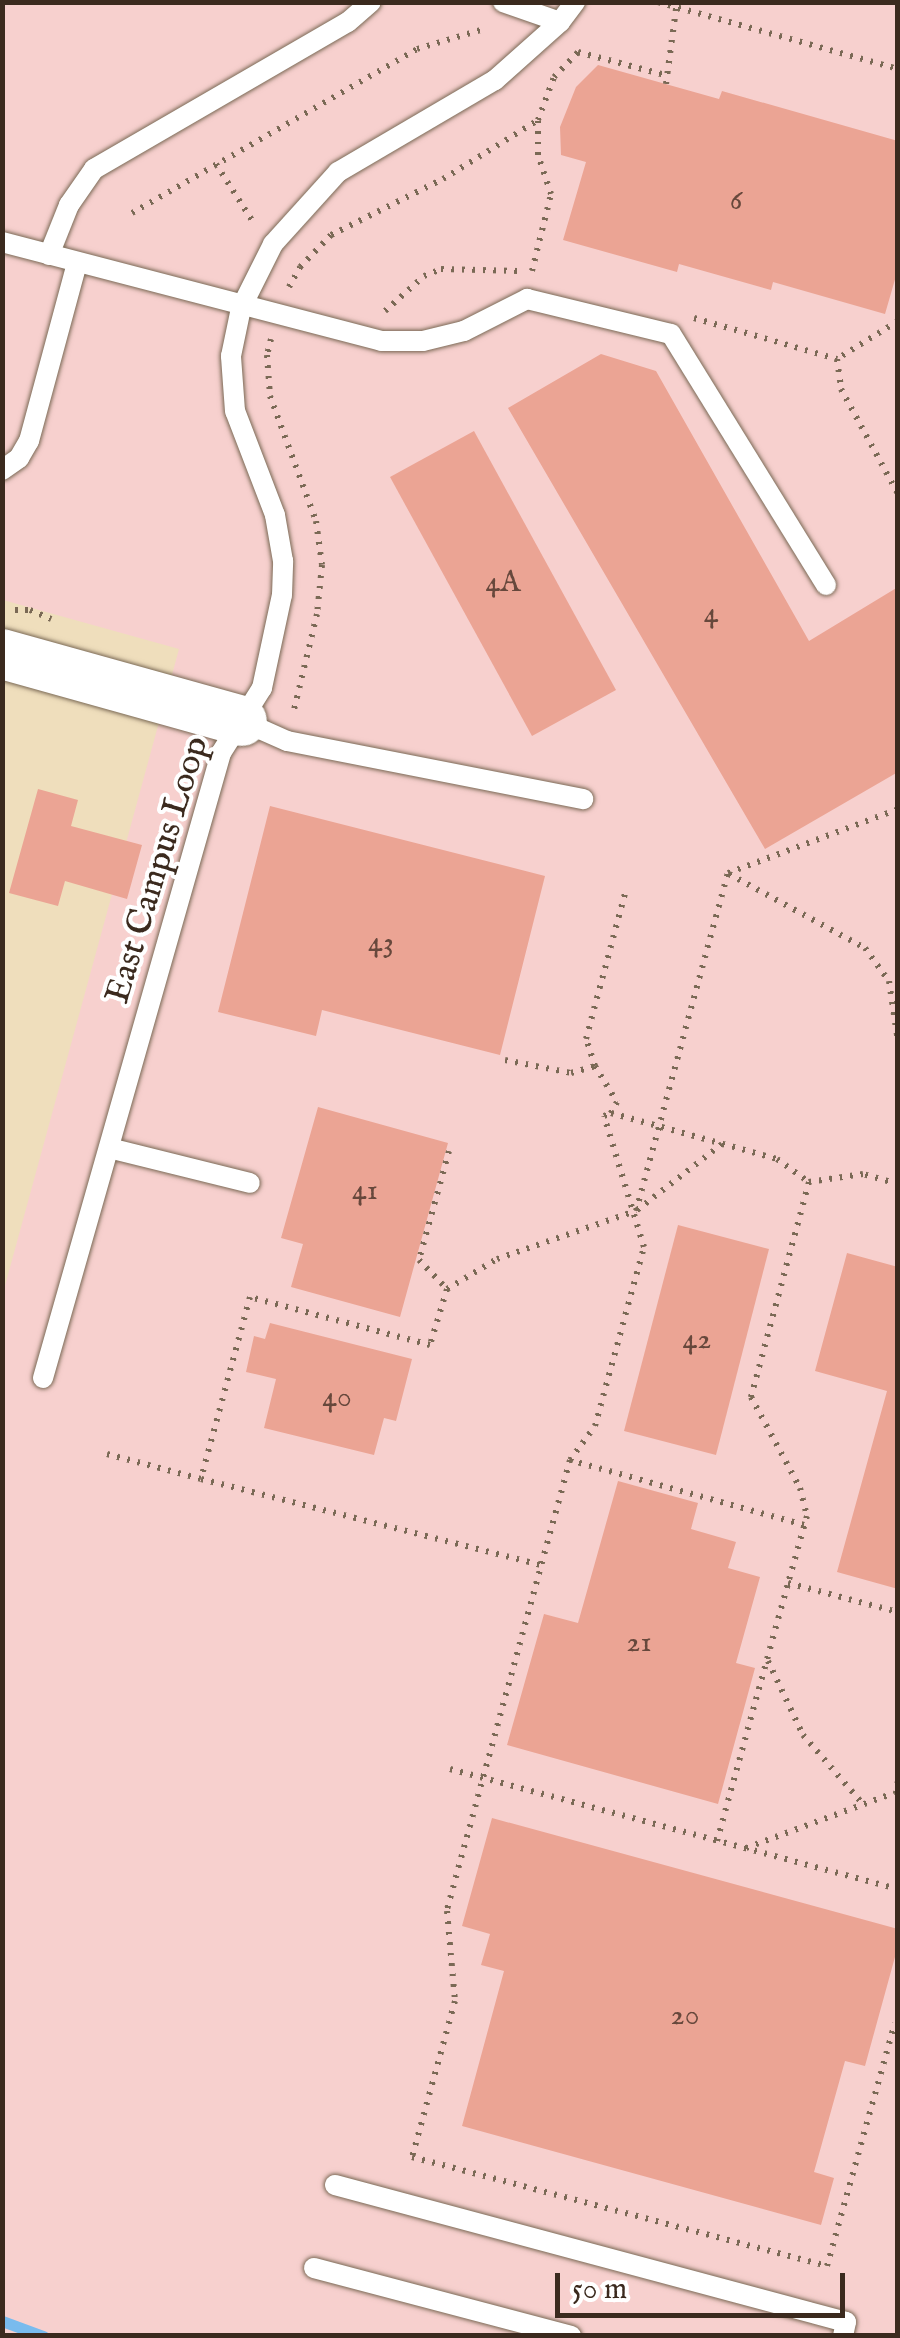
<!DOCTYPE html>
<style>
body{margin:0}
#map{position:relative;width:900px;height:2338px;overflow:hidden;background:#efdebc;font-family:"IM FELL English",serif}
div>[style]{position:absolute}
.built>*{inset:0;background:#f7d0ce}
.stream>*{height:11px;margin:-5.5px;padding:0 5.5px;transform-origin:5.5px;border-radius:5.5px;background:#79bbee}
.building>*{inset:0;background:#eba494}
.path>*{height:6px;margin-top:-3px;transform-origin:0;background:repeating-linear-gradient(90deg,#7a6955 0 2.5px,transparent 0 10.5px)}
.roads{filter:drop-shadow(0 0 2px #7a6955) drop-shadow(0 0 2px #7a6955)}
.service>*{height:20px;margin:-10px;padding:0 10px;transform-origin:10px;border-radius:10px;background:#fff}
.tertiary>*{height:50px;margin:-25px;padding:0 25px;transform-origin:25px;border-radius:25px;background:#fff}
span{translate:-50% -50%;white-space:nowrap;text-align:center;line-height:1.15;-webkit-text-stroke:8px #fff;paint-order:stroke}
.number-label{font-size:30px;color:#67483c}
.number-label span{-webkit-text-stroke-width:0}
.street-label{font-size:35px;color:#3b2a1e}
.frame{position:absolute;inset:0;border:5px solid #3b2a1e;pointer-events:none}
.scale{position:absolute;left:555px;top:2273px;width:290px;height:45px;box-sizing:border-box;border:5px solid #3b2a1e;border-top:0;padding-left:12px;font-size:30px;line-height:35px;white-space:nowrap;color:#3b2a1e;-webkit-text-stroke:8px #fff;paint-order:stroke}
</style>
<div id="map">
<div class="built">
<div style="clip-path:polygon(3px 3px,897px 3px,897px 2335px,3px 2336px,3px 1293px,179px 649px,3px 600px)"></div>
</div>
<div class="stream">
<div style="left:2px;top:2321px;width:44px;rotate:20.1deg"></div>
</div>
<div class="building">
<div style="clip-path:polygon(598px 65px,719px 99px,722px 91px,898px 141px,898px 269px,885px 314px,773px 282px,771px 290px,679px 264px,677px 272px,563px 240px,586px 162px,561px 155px,560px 127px,576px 87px)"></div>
<div style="clip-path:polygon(601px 354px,656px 371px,809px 641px,898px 587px,898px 772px,765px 849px,508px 408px)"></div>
<div style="clip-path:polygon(474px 431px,616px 690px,532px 736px,390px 477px)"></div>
<div style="clip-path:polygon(38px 789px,78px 800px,71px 826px,142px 845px,127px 899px,65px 881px,58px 906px,9px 893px)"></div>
<div style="clip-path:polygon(270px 806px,545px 876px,500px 1055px,322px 1010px,316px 1036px,218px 1012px)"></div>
<div style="clip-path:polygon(318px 1107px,448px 1143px,400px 1317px,291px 1287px,303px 1244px,281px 1238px)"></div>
<div style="clip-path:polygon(678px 1225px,769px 1249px,716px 1455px,624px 1431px)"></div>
<div style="clip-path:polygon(847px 1253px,898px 1267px,898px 1589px,837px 1572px,887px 1391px,815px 1371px)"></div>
<div style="clip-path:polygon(270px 1323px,412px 1359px,396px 1421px,384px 1418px,374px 1455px,264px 1428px,276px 1379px,246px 1372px,254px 1336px,265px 1339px)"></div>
<div style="clip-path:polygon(618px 1481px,698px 1503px,691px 1529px,736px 1542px,728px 1568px,760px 1577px,736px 1663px,755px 1668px,718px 1804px,507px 1745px,544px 1614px,578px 1623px)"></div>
<div style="clip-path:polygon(492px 1818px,898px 1929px,898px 1946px,865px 2066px,845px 2061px,814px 2172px,834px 2178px,821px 2225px,462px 2126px,504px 1971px,481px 1965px,490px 1934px,462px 1926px)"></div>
</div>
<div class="path">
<div style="left:658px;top:2px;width:249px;rotate:15.6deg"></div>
<div style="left:666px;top:84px;width:83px;rotate:-82.4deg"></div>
<div style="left:216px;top:164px;width:72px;rotate:57.4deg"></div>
<div style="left:132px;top:213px;width:329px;rotate:-29.9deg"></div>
<div style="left:417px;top:49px;width:73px;rotate:-16.7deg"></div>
<div style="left:532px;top:271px;width:79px;rotate:-76.1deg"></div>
<div style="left:551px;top:194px;width:41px;rotate:-108.4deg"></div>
<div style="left:538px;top:155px;width:35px;rotate:-90deg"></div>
<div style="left:289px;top:287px;width:23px;rotate:-61deg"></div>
<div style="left:300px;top:267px;width:45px;rotate:-45.9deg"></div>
<div style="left:331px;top:235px;width:125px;rotate:-26.6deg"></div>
<div style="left:443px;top:179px;width:112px;rotate:-31.8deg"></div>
<div style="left:538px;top:120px;width:46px;rotate:-69.6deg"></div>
<div style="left:554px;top:77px;width:35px;rotate:-46deg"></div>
<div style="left:578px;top:52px;width:94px;rotate:14.8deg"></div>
<div style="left:385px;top:311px;width:52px;rotate:-41.9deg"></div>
<div style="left:424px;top:276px;width:18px;rotate:-22deg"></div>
<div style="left:441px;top:269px;width:77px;rotate:1.5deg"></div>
<div style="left:694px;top:318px;width:149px;rotate:16deg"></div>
<div style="left:898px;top:321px;width:72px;rotate:148.1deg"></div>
<div style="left:837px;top:359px;width:30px;rotate:82deg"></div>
<div style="left:841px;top:389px;width:119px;rotate:61.5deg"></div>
<div style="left:271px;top:339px;width:16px;rotate:104deg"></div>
<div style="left:267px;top:355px;width:41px;rotate:85.8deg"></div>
<div style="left:270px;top:396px;width:133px;rotate:69.8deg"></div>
<div style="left:316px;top:521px;width:44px;rotate:82.2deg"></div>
<div style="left:322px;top:565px;width:49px;rotate:95.8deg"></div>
<div style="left:317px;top:614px;width:103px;rotate:103.5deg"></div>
<div style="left:15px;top:610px;width:15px"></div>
<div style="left:30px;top:610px;width:23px;rotate:23deg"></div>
<div style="left:729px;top:874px;width:155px;rotate:28.6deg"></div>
<div style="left:865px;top:948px;width:41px;rotate:54deg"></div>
<div style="left:889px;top:981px;width:62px;rotate:81.6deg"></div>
<div style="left:505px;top:1060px;width:67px;rotate:11.1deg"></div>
<div style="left:571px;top:1073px;width:25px;rotate:-16deg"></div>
<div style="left:595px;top:1066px;width:28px;rotate:-108deg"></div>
<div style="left:586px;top:1039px;width:151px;rotate:-75deg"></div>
<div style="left:595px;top:1066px;width:42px;rotate:58.6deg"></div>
<div style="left:617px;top:1102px;width:13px;rotate:119deg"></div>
<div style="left:722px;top:1144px;width:109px;rotate:142.1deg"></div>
<div style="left:636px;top:1211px;width:350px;rotate:-74.8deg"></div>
<div style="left:728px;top:873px;width:182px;rotate:-20.6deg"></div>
<div style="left:449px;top:1151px;width:113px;rotate:105.4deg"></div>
<div style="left:419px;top:1260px;width:40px;rotate:46deg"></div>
<div style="left:447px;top:1289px;width:58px;rotate:-31deg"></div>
<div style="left:497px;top:1259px;width:147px;rotate:-19.1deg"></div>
<div style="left:898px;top:1184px;width:36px;rotate:-164deg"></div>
<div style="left:863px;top:1174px;width:55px;rotate:171.6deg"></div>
<div style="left:809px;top:1182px;width:223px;rotate:105.1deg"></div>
<div style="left:751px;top:1397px;width:103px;rotate:61.7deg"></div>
<div style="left:800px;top:1488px;width:29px;rotate:76deg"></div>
<div style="left:807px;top:1516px;width:70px;rotate:105.8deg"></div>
<div style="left:788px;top:1583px;width:114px;rotate:14.8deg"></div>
<div style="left:447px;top:1289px;width:59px;rotate:106.9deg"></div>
<div style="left:430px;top:1345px;width:186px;rotate:-165.1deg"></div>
<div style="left:250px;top:1297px;width:188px;rotate:105.1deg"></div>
<div style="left:201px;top:1479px;width:351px;rotate:14.2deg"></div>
<div style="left:107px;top:1454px;width:97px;rotate:14.9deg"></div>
<div style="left:570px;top:1460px;width:467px;rotate:105.3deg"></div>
<div style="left:447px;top:1911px;width:90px;rotate:84.9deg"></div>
<div style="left:455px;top:2001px;width:162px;rotate:105.4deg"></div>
<div style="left:412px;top:2157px;width:429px;rotate:14.7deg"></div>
<div style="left:827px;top:2266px;width:252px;rotate:-74.4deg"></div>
<div style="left:804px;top:1525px;width:243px;rotate:-164.5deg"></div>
<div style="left:570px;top:1460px;width:42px;rotate:-53.7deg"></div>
<div style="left:595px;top:1426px;width:186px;rotate:-74.7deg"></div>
<div style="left:644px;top:1247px;width:137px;rotate:-107deg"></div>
<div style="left:604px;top:1116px;width:8px;rotate:-23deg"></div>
<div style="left:611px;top:1113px;width:172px;rotate:15.5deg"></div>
<div style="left:777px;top:1159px;width:39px;rotate:36deg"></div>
<div style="left:768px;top:1661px;width:82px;rotate:64.7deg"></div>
<div style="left:803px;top:1735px;width:91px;rotate:49deg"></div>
<div style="left:450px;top:1769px;width:464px;rotate:15deg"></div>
<div style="left:896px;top:1794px;width:14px;rotate:-82deg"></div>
<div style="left:717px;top:1841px;width:268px;rotate:-74.6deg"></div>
<div style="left:746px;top:1848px;width:158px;rotate:-20.4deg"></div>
</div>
<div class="roads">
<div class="service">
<div style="left:503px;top:2px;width:60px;rotate:19.3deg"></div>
<div style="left:2px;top:242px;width:392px;rotate:14.6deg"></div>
<div style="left:381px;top:341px;width:42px"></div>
<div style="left:423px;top:341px;width:42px;rotate:-13.7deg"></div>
<div style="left:464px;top:331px;width:71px;rotate:-26.9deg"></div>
<div style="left:527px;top:299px;width:148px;rotate:13.7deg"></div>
<div style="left:671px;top:334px;width:295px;rotate:58.3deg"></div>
<div style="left:49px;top:255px;width:54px;rotate:-68.2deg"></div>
<div style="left:69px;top:205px;width:44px;rotate:-55.2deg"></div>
<div style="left:94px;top:169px;width:293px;rotate:-30.1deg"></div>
<div style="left:348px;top:22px;width:30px;rotate:-41deg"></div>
<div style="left:2px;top:470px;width:21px;rotate:-35deg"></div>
<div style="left:19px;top:458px;width:20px;rotate:-60deg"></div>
<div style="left:29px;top:441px;width:184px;rotate:-74.9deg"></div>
<div style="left:242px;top:721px;width:49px;rotate:24deg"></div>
<div style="left:287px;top:741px;width:302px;rotate:11.1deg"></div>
<div style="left:109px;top:1148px;width:145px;rotate:13.9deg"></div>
<div style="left:43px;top:1378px;width:650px;rotate:-74.1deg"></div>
<div style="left:221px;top:753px;width:77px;rotate:-57.8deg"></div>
<div style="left:262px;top:688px;width:95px;rotate:-77.9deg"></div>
<div style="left:282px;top:595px;width:34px;rotate:-88deg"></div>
<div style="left:283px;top:561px;width:47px;rotate:-99.9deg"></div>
<div style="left:275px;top:515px;width:111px;rotate:-111deg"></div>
<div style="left:235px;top:411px;width:55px;rotate:-94.2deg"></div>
<div style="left:231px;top:356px;width:49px;rotate:-78.2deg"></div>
<div style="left:241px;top:308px;width:72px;rotate:-63.4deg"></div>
<div style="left:273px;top:244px;width:97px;rotate:-47.9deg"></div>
<div style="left:338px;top:172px;width:182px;rotate:-30.4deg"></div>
<div style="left:495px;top:80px;width:87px;rotate:-41.7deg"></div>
<div style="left:560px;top:22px;width:25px;rotate:-53deg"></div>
<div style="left:335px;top:2185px;width:529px;rotate:15.01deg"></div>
<div style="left:846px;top:2322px;width:14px;rotate:102deg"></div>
<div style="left:314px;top:2268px;width:266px;rotate:14.8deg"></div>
</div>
<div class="tertiary">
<div style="left:2px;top:654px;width:249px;rotate:15.6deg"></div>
</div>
</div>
<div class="number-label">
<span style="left:736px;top:201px">6</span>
<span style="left:503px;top:583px">4A</span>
<span style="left:711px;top:614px">4</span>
<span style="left:381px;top:943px">43</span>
<span style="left:365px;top:1191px">41</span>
<span style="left:697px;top:1340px">42</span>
<span style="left:337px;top:1398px">40</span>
<span style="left:639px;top:1643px">21</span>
<span style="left:685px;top:2016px">20</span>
</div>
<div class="street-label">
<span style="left:158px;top:870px;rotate:-73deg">East Campus Loop</span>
</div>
<div class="frame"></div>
<div class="scale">50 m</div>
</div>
